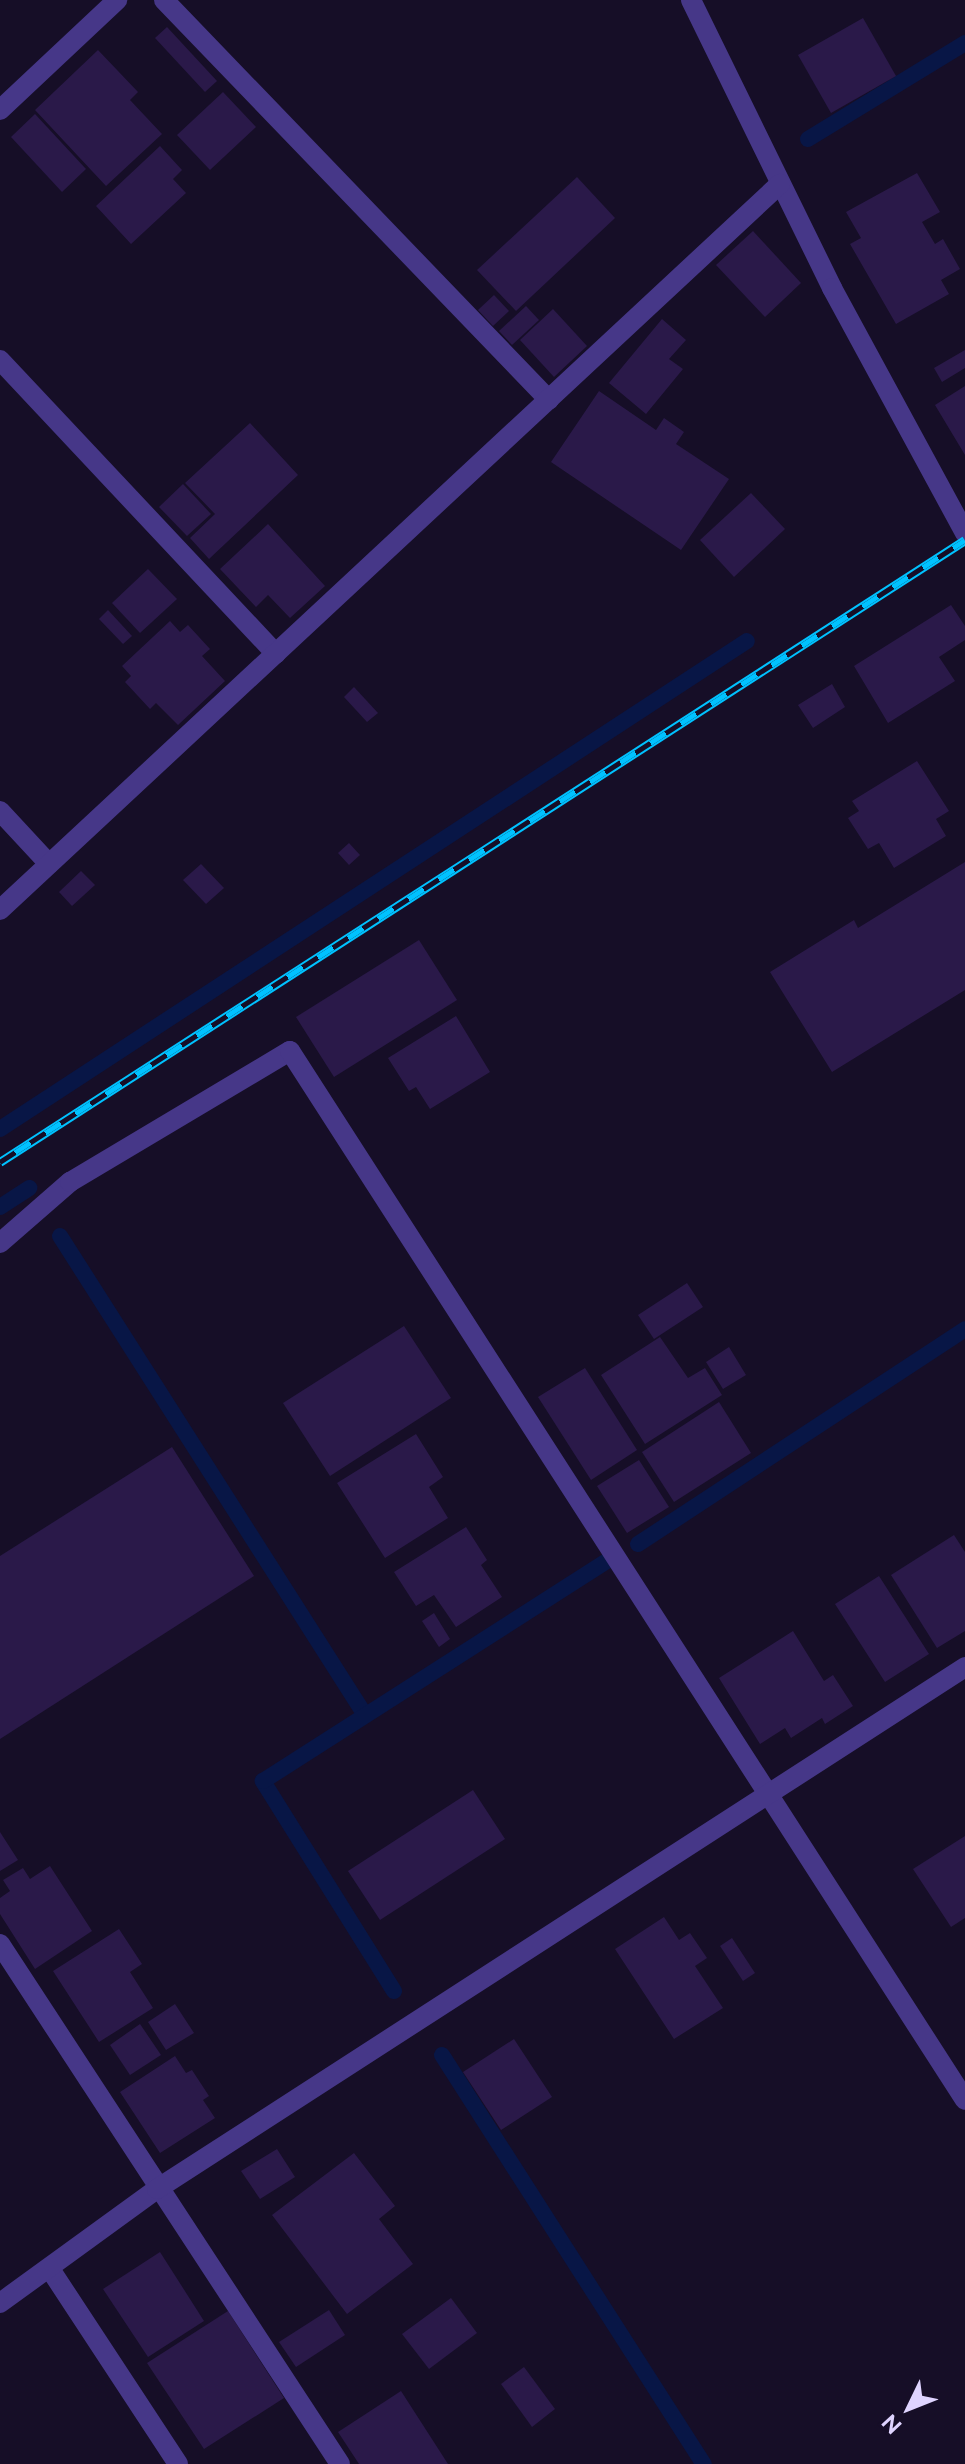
<!DOCTYPE html>
<style>
body{margin:0}
#map{position:relative;width:965px;height:2464px;overflow:hidden;background:#160e27;font-family:Raleway,sans-serif}
div>[style]{position:absolute}
.stream>*{height:16px;margin:-8px;padding:0 8px;transform-origin:8px;border-radius:8px;background:#081646}
.building>*{inset:0;background:#2a1949}
.minor>*{height:20px;margin:-10px;padding:0 10px;transform-origin:10px;border-radius:10px;background:#463788}
.rail>*{height:9px;margin-top:-4.5px;transform-origin:0;background:repeating-linear-gradient(90deg,#160e27 0 18px,#00c2ff 0 36px);box-sizing:border-box;border-block:2px solid #00c2ff}
span{translate:-50% -50%;white-space:nowrap;text-align:center;line-height:1.15;-webkit-text-stroke:6px #160e27;paint-order:stroke}
.north{position:absolute;left:869px;top:2368px;width:80px;height:80px;-webkit-text-stroke:6px #160e27;paint-order:stroke;rotate:227deg;font-size:22px;font-weight:700;line-height:32px;text-align:center;color:#dfd4ff}
.north::after{content:'';display:block;margin:auto;width:28px;height:36px;background:#dfd4ff;clip-path:polygon(50% 0,100% 100%,50% 72%,0 100%)}
</style>
<div id="map">
<div class="stream">
<div style="left:808px;top:139px;width:184px;rotate:-31.4deg"></div>
<div style="left:0;top:1129px;width:892px;rotate:-33.16deg"></div>
<div style="left:0;top:1207px;width:35px;rotate:-33deg"></div>
<div style="left:60px;top:1236px;width:568px;rotate:57.51deg"></div>
<div style="left:638px;top:1544px;width:391px;rotate:-33.3deg"></div>
<div style="left:394px;top:1991px;width:248px;rotate:-122deg"></div>
<div style="left:263px;top:1781px;width:410px;rotate:-32.6deg"></div>
<div style="left:442px;top:2055px;width:486px;rotate:57.4deg"></div>
</div>
<div class="building">
<div style="clip-path:polygon(863px 18px,896px 76px,831px 113px,798px 55px)"></div>
<div style="clip-path:polygon(167px 27px,217px 81px,205px 92px,155px 38px)"></div>
<div style="clip-path:polygon(98px 50px,138px 92px,130px 100px,162px 134px,106px 186px,35px 110px)"></div>
<div style="clip-path:polygon(223px 92px,256px 127px,210px 170px,177px 135px)"></div>
<div style="clip-path:polygon(35px 114px,86px 169px,62px 192px,11px 137px)"></div>
<div style="clip-path:polygon(160px 146px,182px 170px,173px 179px,186px 193px,131px 244px,96px 206px)"></div>
<div style="clip-path:polygon(917px 173px,940px 212px,922px 222px,935px 244px,943px 239px,960px 269px,941px 280px,949px 294px,896px 324px,850px 244px,861px 238px,846px 212px)"></div>
<div style="clip-path:polygon(577px 177px,615px 218px,516px 311px,477px 270px)"></div>
<div style="clip-path:polygon(753px 231px,801px 283px,765px 317px,716px 265px)"></div>
<div style="clip-path:polygon(494px 295px,509px 311px,493px 326px,478px 310px)"></div>
<div style="clip-path:polygon(526px 306px,539px 320px,512px 345px,499px 331px)"></div>
<div style="clip-path:polygon(553px 309px,587px 346px,554px 377px,520px 340px)"></div>
<div style="clip-path:polygon(662px 319px,686px 340px,669px 359px,683px 369px,646px 414px,609px 383px)"></div>
<div style="clip-path:polygon(965px 350px,965px 368px,942px 382px,934px 368px)"></div>
<div style="clip-path:polygon(965px 386px,965px 455px,935px 405px)"></div>
<div style="clip-path:polygon(599px 391px,656px 430px,664px 418px,684px 432px,676px 444px,729px 479px,681px 550px,551px 462px)"></div>
<div style="clip-path:polygon(250px 423px,298px 475px,209px 559px,190px 538px,215px 514px,185px 483px)"></div>
<div style="clip-path:polygon(183px 484px,211px 514px,187px 536px,159px 507px)"></div>
<div style="clip-path:polygon(751px 493px,785px 529px,734px 577px,700px 540px)"></div>
<div style="clip-path:polygon(268px 524px,325px 586px,290px 618px,268px 595px,256px 607px,220px 569px)"></div>
<div style="clip-path:polygon(148px 569px,177px 599px,140px 633px,112px 603px)"></div>
<div style="clip-path:polygon(951px 605px,965px 626px,965px 640px,939px 657px,955px 681px,888px 723px,854px 666px)"></div>
<div style="clip-path:polygon(108px 610px,132px 636px,123px 644px,99px 619px)"></div>
<div style="clip-path:polygon(170px 621px,180px 632px,188px 625px,210px 649px,202px 656px,225px 681px,178px 725px,156px 703px,150px 709px,125px 682px,131px 676px,122px 666px)"></div>
<div style="clip-path:polygon(832px 684px,845px 707px,813px 728px,798px 705px)"></div>
<div style="clip-path:polygon(354px 687px,378px 713px,367px 722px,344px 697px)"></div>
<div style="clip-path:polygon(917px 761px,949px 811px,936px 819px,946px 836px,894px 868px,879px 843px,868px 849px,848px 818px,859px 811px,852px 801px)"></div>
<div style="clip-path:polygon(349px 843px,360px 855px,349px 865px,338px 853px)"></div>
<div style="clip-path:polygon(965px 862px,965px 990px,832px 1072px,770px 972px,854px 920px,858px 928px)"></div>
<div style="clip-path:polygon(201px 864px,224px 888px,206px 904px,183px 880px)"></div>
<div style="clip-path:polygon(81px 871px,95px 885px,72px 906px,59px 892px)"></div>
<div style="clip-path:polygon(419px 940px,457px 1000px,334px 1077px,296px 1017px)"></div>
<div style="clip-path:polygon(456px 1016px,490px 1072px,430px 1109px,416px 1087px,409px 1091px,388px 1058px)"></div>
<div style="clip-path:polygon(687px 1283px,703px 1307px,654px 1339px,638px 1315px)"></div>
<div style="clip-path:polygon(404px 1326px,451px 1398px,330px 1476px,283px 1403px)"></div>
<div style="clip-path:polygon(660px 1337px,688px 1378px,705px 1368px,722px 1395px,645px 1444px,601px 1375px)"></div>
<div style="clip-path:polygon(729px 1347px,746px 1375px,723px 1389px,706px 1362px)"></div>
<div style="clip-path:polygon(585px 1368px,637px 1450px,591px 1480px,538px 1397px)"></div>
<div style="clip-path:polygon(719px 1402px,751px 1453px,674px 1502px,642px 1452px)"></div>
<div style="clip-path:polygon(416px 1434px,443px 1477px,429px 1487px,448px 1518px,385px 1558px,337px 1483px)"></div>
<div style="clip-path:polygon(172px 1447px,254px 1576px,0 1739px,0 1556px)"></div>
<div style="clip-path:polygon(639px 1460px,669px 1507px,627px 1533px,597px 1486px)"></div>
<div style="clip-path:polygon(466px 1527px,487px 1560px,481px 1565px,502px 1597px,456px 1627px,434px 1595px,416px 1606px,394px 1572px)"></div>
<div style="clip-path:polygon(954px 1535px,965px 1552px,965px 1631px,937px 1648px,891px 1575px)"></div>
<div style="clip-path:polygon(879px 1576px,929px 1654px,885px 1682px,835px 1604px)"></div>
<div style="clip-path:polygon(434px 1613px,450px 1639px,439px 1647px,422px 1621px)"></div>
<div style="clip-path:polygon(793px 1631px,824px 1681px,833px 1675px,853px 1706px,825px 1724px,822px 1718px,791px 1738px,785px 1728px,760px 1744px,719px 1678px)"></div>
<div style="clip-path:polygon(473px 1790px,505px 1839px,380px 1920px,348px 1871px)"></div>
<div style="clip-path:polygon(0 1832px,18px 1860px,0 1871px)"></div>
<div style="clip-path:polygon(965px 1836px,965px 1918px,951px 1927px,913px 1869px)"></div>
<div style="clip-path:polygon(50px 1866px,92px 1931px,35px 1969px,0 1914px,0 1898px,10px 1891px,3px 1880px,23px 1868px,30px 1879px)"></div>
<div style="clip-path:polygon(664px 1917px,679px 1940px,690px 1933px,707px 1958px,695px 1966px,723px 2008px,674px 2039px,615px 1949px)"></div>
<div style="clip-path:polygon(119px 1929px,142px 1964px,130px 1972px,153px 2008px,99px 2042px,53px 1971px)"></div>
<div style="clip-path:polygon(732px 1938px,755px 1973px,743px 1981px,720px 1946px)"></div>
<div style="clip-path:polygon(175px 2004px,194px 2033px,166px 2050px,148px 2022px)"></div>
<div style="clip-path:polygon(140px 2024px,161px 2055px,130px 2075px,110px 2045px)"></div>
<div style="clip-path:polygon(514px 2039px,552px 2097px,501px 2130px,463px 2072px)"></div>
<div style="clip-path:polygon(175px 2056px,186px 2073px,192px 2070px,209px 2096px,203px 2100px,215px 2118px,160px 2153px,120px 2092px)"></div>
<div style="clip-path:polygon(277px 2149px,295px 2177px,260px 2199px,241px 2171px)"></div>
<div style="clip-path:polygon(354px 2153px,395px 2206px,379px 2219px,413px 2264px,347px 2314px,272px 2215px)"></div>
<div style="clip-path:polygon(160px 2252px,204px 2321px,148px 2357px,103px 2289px)"></div>
<div style="clip-path:polygon(451px 2298px,477px 2333px,429px 2369px,402px 2334px)"></div>
<div style="clip-path:polygon(329px 2310px,345px 2335px,296px 2367px,279px 2342px)"></div>
<div style="clip-path:polygon(228px 2311px,284px 2398px,204px 2449px,147px 2363px)"></div>
<div style="clip-path:polygon(524px 2367px,555px 2409px,532px 2427px,501px 2384px)"></div>
<div style="clip-path:polygon(401px 2391px,448px 2464px,359px 2464px,338px 2432px)"></div>
</div>
<div class="minor">
<div style="left:164px;top:0;width:555px;rotate:46.09deg"></div>
<div style="left:691px;top:0;width:321px;rotate:63.9deg"></div>
<div style="left:832px;top:288px;width:279px;rotate:61.5deg"></div>
<div style="left:0;top:110px;width:161px;rotate:-43.2deg"></div>
<div style="left:0;top:360px;width:403px;rotate:46.8deg"></div>
<div style="left:0;top:811px;width:72px;rotate:47.2deg"></div>
<div style="left:0;top:910px;width:1066px;rotate:-42.95deg"></div>
<div style="left:0;top:1243px;width:93px;rotate:-41.1deg"></div>
<div style="left:70px;top:1182px;width:256px;rotate:-30.8deg"></div>
<div style="left:290px;top:1051px;width:1247px;rotate:57.24deg"></div>
<div style="left:0;top:1944px;width:621px;rotate:56.82deg"></div>
<div style="left:50px;top:2269px;width:233px;rotate:56.7deg"></div>
<div style="left:0;top:2303px;width:194px;rotate:-36deg"></div>
<div style="left:157px;top:2189px;width:962px;rotate:-32.86deg"></div>
</div>
<div class="rail">
<div style="left:0;top:1162px;width:1148px;rotate:-32.8deg"></div>
</div>
<div class="north">N</div>
</div>
